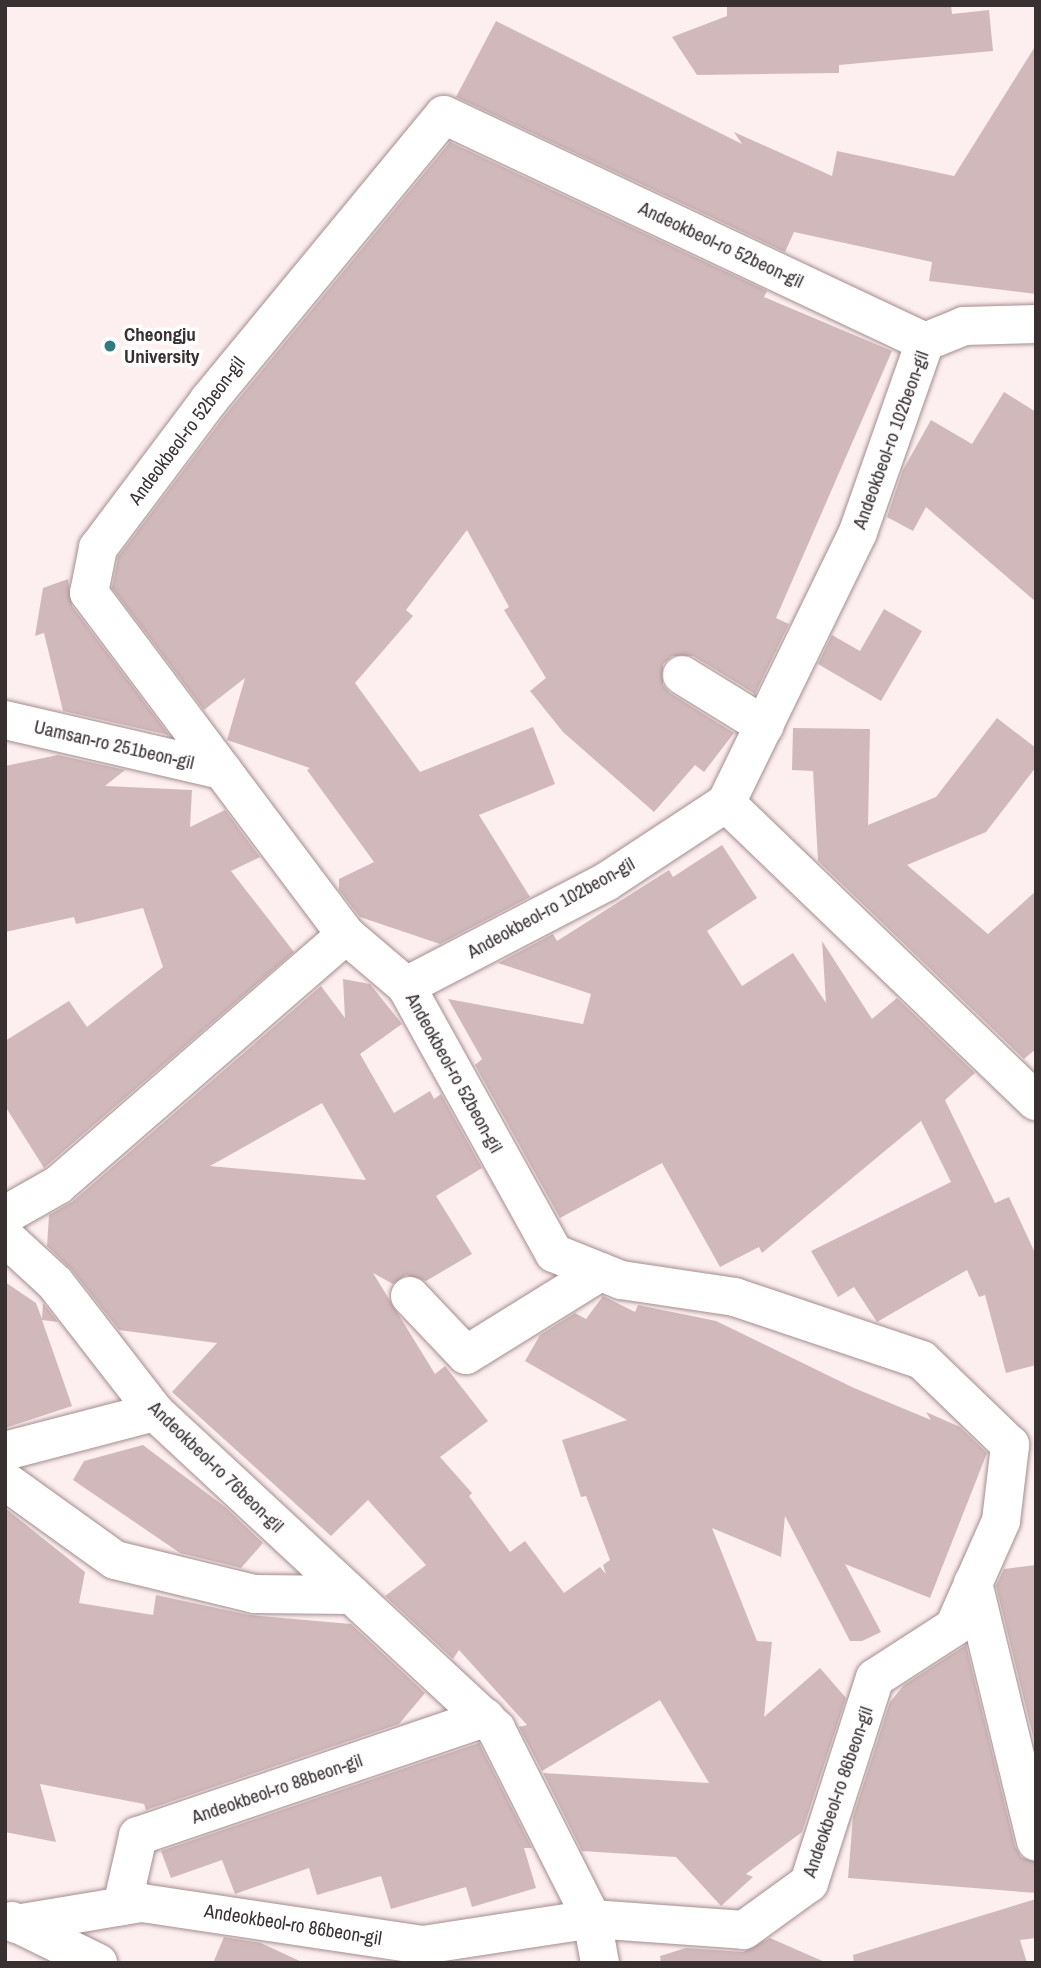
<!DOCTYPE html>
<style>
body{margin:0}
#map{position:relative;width:1041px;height:1968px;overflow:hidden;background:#fdeeef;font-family:"Archivo Narrow",sans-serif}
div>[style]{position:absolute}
.building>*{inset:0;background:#d1b9bb}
.roads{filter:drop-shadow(0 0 2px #a38d8f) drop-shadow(0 0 2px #a38d8f)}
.minor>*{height:38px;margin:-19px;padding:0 19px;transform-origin:19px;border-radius:19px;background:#fff}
.dots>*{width:19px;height:19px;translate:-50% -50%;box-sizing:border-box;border:4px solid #fff;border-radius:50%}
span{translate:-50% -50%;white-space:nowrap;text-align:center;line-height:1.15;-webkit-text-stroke:7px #fff;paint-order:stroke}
.street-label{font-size:19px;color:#393031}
.poi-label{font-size:19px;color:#393031;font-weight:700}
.left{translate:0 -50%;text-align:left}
.frame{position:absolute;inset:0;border:7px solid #393031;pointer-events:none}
</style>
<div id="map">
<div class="building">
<div style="clip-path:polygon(727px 5px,951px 5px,952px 14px,989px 10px,993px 51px,839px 65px,839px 73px,697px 75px,672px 37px,727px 16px)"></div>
<div style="clip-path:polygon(496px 21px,742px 144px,734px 132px,832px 176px,837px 151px,954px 176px,1036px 45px,1036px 294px,929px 281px,932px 262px,794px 232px,785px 252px,456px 97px)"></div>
<div style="clip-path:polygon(450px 142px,767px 291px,764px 297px,892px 351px,776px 618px,789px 624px,755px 694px,693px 656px,672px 656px,663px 664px,663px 685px,670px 693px,734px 733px,704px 772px,695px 765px,654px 812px,563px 732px,530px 691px,546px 678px,504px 610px,509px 607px,467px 530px,406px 610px,413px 616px,355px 683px,420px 772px,533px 727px,555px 784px,479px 815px,530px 897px,440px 944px,360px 917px,339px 890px,339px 879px,374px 862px,307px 770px,310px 768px,227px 740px,245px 678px,204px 710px,112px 588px,118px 557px,226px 414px)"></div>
<div style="clip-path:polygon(1004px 392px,1036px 412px,1036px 602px,926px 507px,913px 531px,887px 517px,903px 470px,931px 420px,972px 444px)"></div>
<div style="clip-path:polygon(68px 579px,72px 606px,169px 735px,63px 711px,44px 633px,35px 636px,43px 588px)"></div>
<div style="clip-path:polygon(884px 609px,922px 631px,881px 701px,818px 664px,832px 635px,860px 651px)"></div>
<div style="clip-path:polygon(997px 718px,1036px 748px,1036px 767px,986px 832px,907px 865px,988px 934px,1036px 891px,1036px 1049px,1024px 1059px,818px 861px,813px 771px,792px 770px,793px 728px,870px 729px,868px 825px,936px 797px)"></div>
<div style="clip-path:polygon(58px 755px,125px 770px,105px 786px,192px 790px,190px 827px,225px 810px,260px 857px,231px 871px,294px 952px,44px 1168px,5px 1106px,5px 1041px,69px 1001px,87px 1027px,163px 967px,143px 908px,76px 924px,74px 917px,5px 932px,5px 766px)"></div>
<div style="clip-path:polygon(722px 845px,757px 898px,707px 931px,742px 986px,793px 953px,826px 1003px,822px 941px,872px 1019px,897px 998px,975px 1073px,945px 1100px,995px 1203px,1009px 1197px,1036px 1255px,1036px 1365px,1006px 1373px,985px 1295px,979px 1297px,967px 1270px,877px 1322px,854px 1287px,838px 1297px,811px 1251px,951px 1182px,921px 1121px,762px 1253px,759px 1247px,720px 1267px,662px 1163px,560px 1218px,475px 1065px,482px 1059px,448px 999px,583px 1024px,591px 994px,498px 963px,553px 934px,557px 941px,669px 870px,673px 877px)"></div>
<div style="clip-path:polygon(evenodd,343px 979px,370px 984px,402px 1024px,360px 1054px,394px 1113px,430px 1091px,434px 1099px,441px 1094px,482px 1168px,436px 1196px,472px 1254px,426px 1281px,406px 1275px,393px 1284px,373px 1273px,435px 1374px,445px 1366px,488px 1421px,440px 1457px,472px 1493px,469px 1496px,510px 1552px,525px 1541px,564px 1593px,600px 1567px,606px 1574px,603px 1565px,610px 1560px,586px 1496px,581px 1497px,562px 1440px,627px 1420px,525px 1361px,540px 1335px,575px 1313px,586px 1319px,603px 1296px,635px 1312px,638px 1305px,716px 1321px,854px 1388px,931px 1420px,926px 1412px,960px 1427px,987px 1453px,930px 1598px,845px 1564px,881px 1632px,862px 1641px,850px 1641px,785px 1516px,781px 1557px,712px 1528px,757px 1641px,772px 1642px,764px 1717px,820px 1668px,846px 1698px,802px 1832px,746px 1874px,753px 1877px,721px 1906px,676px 1857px,582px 1851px,543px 1773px,709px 1783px,660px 1700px,542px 1771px,519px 1727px,527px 1725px,459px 1650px,453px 1659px,385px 1596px,426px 1565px,368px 1500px,331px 1536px,172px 1392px,217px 1343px,119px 1330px,72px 1270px,47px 1246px,49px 1215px,72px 1202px,321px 986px,345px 1018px,343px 979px,322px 1103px,366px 1180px,210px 1166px,322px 1103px)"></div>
<div style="clip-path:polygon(5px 1282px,36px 1303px,42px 1319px,43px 1303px,58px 1322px,42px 1320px,72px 1406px,5px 1428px)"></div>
<div style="clip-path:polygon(143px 1445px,225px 1507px,263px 1543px,241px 1568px,180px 1553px,73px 1480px,84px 1461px)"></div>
<div style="clip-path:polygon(5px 1508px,85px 1572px,79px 1603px,153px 1615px,156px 1595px,249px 1615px,351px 1624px,425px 1693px,399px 1724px,146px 1810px,144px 1804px,40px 1784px,56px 1842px,5px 1832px)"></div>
<div style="clip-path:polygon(1036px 1565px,1036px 1748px,996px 1586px,1004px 1569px)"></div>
<div style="clip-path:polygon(966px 1645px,1015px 1846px,1021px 1857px,1036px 1862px,1036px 1893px,848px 1878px,853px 1817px,890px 1702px,904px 1685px)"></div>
<div style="clip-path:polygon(479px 1743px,532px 1848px,524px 1848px,536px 1888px,472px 1907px,466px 1887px,391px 1909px,381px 1876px,317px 1895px,309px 1868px,235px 1894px,222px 1860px,171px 1878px,161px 1851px)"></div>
<div style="clip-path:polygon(1036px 1899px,1036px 1938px,1020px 1940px,1027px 1963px,854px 1963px,853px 1955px)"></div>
<div style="clip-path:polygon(224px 1937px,261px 1943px,304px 1963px,213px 1963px)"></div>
<div style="clip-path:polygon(770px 1938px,827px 1963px,661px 1963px,660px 1956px,686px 1948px,743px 1952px)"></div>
</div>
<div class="roads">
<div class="minor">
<div style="left:682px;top:675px;width:97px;rotate:31.6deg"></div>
<div style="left:5px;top:720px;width:223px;rotate:13deg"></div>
<div style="left:726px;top:803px;width:430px;rotate:43.9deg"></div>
<div style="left:406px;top:986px;width:225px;rotate:-27.5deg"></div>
<div style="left:606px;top:882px;width:144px;rotate:-33.4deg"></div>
<div style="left:726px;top:803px;width:301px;rotate:-64deg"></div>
<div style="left:858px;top:532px;width:201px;rotate:-70.6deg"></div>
<div style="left:5px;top:1215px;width:61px;rotate:-29.5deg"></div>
<div style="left:58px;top:1185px;width:381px;rotate:-41deg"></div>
<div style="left:5px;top:1237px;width:68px;rotate:42.6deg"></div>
<div style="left:55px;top:1283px;width:163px;rotate:52.2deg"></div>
<div style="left:155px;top:1412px;width:466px;rotate:42.9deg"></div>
<div style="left:496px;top:1729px;width:213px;rotate:63.2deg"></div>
<div style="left:592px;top:1919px;width:45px;rotate:79.7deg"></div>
<div style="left:410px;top:1296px;width:81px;rotate:46.5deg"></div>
<div style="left:466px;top:1355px;width:158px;rotate:-31.8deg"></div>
<div style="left:1010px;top:1445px;width:122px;rotate:-136deg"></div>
<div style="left:922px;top:1360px;width:197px;rotate:-161.4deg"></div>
<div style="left:735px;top:1297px;width:115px;rotate:-171.5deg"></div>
<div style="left:621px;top:1280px;width:72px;rotate:-158.1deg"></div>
<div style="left:554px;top:1253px;width:305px;rotate:-119deg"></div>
<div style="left:406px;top:986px;width:79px;rotate:-139.6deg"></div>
<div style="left:346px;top:935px;width:428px;rotate:-126.9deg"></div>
<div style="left:89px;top:593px;width:46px;rotate:-78.7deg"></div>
<div style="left:98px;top:548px;width:185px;rotate:-53.1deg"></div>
<div style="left:209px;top:400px;width:369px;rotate:-50.5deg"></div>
<div style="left:444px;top:115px;width:532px;rotate:25.26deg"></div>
<div style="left:925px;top:342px;width:42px;rotate:-22.3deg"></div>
<div style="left:964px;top:326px;width:72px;rotate:-1.6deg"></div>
<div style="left:5px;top:1451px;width:155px;rotate:-14.6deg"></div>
<div style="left:5px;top:1481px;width:135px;rotate:35.7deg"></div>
<div style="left:115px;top:1560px;width:143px;rotate:13.7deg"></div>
<div style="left:254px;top:1594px;width:98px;rotate:0.6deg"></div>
<div style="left:973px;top:1583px;width:266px;rotate:76.3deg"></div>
<div style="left:122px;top:1906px;width:72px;rotate:-77.1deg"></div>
<div style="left:138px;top:1836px;width:367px;rotate:-18.8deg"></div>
<div style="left:12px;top:1921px;width:96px;rotate:26deg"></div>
<div style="left:16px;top:1924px;width:128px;rotate:-9.5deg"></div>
<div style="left:142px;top:1903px;width:284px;rotate:8.5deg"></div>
<div style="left:423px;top:1945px;width:171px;rotate:-8.7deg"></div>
<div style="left:592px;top:1919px;width:152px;rotate:4.1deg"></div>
<div style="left:744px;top:1930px;width:80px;rotate:-35.9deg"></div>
<div style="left:809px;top:1883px;width:215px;rotate:-72.2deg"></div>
<div style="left:875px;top:1678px;width:94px;rotate:-32.8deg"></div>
<div style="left:954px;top:1627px;width:116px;rotate:-66.1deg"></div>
<div style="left:1001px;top:1521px;width:77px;rotate:-83.2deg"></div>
</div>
</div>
<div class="dots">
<div style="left:110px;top:346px;background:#327b82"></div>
</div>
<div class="street-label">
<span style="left:721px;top:245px;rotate:25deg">Andeokbeol-ro 52beon-gil</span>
<span style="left:187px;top:431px;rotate:-53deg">Andeokbeol-ro 52beon-gil</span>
<span style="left:891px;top:440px;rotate:-70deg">Andeokbeol-ro 102beon-gil</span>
<span style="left:114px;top:745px;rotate:13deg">Uamsan-ro 251beon-gil</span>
<span style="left:551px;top:908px;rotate:-29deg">Andeokbeol-ro 102beon-gil</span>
<span style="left:454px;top:1073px;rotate:61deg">Andeokbeol-ro 52beon-gil</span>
<span style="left:216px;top:1467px;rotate:44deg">Andeokbeol-ro 76beon-gil</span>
<span style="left:277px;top:1789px;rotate:-19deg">Andeokbeol-ro 88beon-gil</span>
<span style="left:838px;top:1792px;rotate:-71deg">Andeokbeol-ro 86beon-gil</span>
<span style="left:293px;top:1925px;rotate:9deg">Andeokbeol-ro 86beon-gil</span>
</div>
<div class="poi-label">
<span class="left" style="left:124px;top:346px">Cheongju<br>University</span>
</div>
<div class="frame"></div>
</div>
